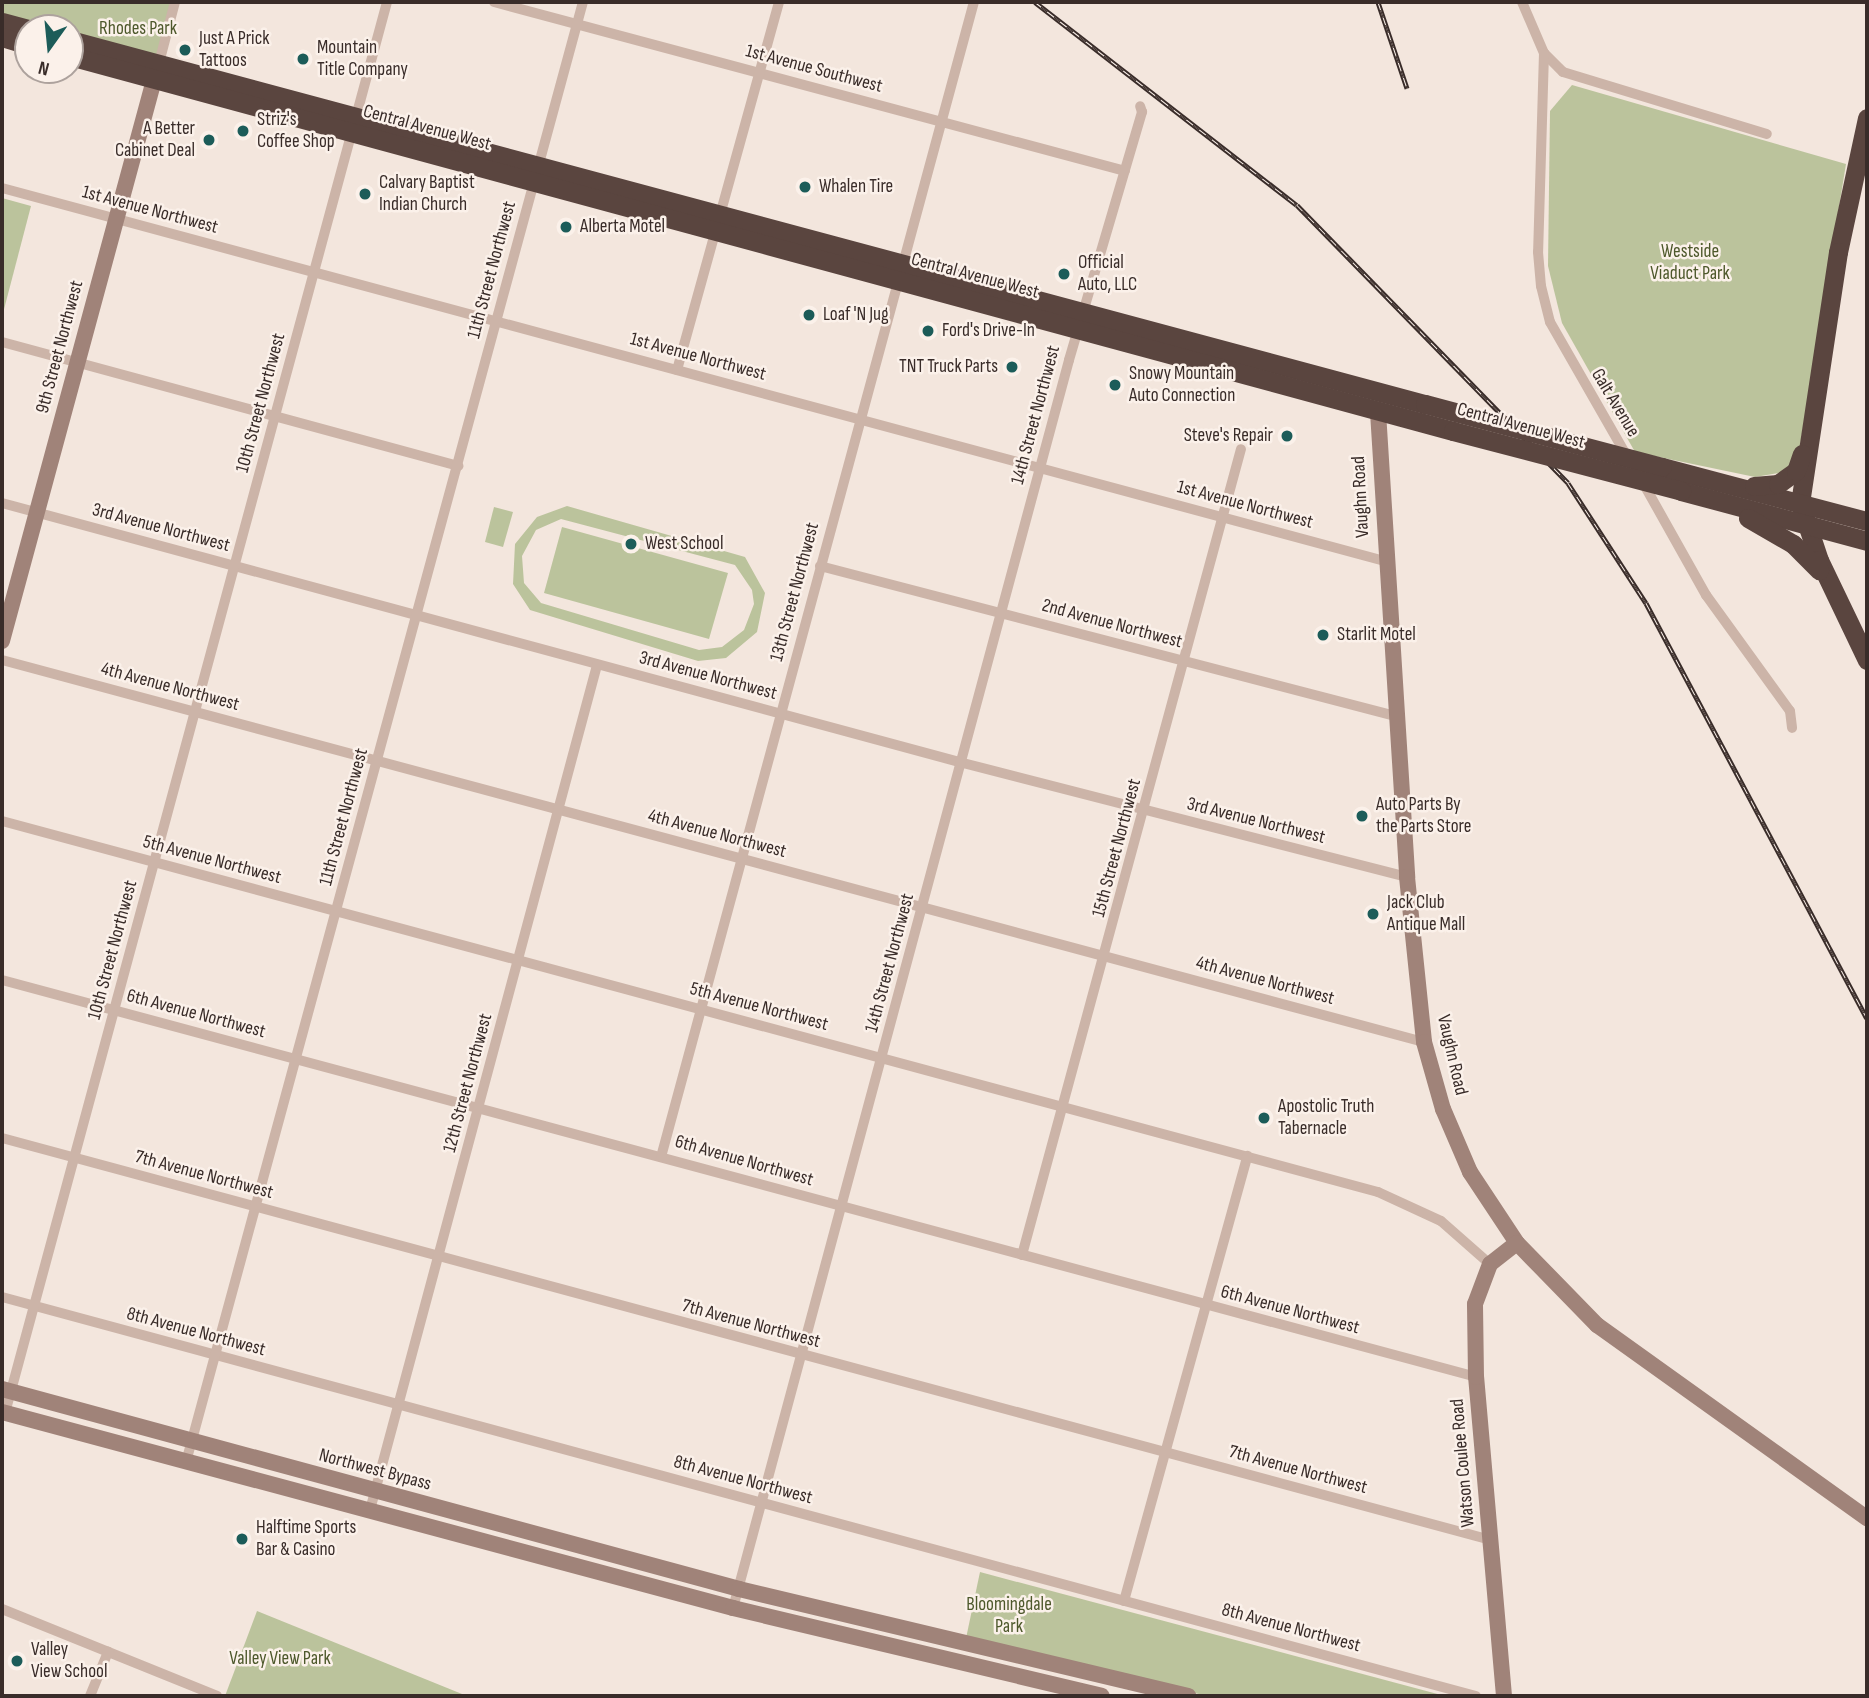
<!DOCTYPE html>
<style>
body{margin:0}
#map{position:relative;width:1869px;height:1698px;overflow:hidden;background:#f3e6dd;font-family:"Sofia Sans Condensed",sans-serif}
div>[style]{position:absolute}
.green>*{inset:0;background:#bbc39c}
.street>*{height:10px;margin:-5px;padding:0 5px;transform-origin:5px;border-radius:5px;background:#ccb4a8}
.secondary>*{height:16px;margin:-8px;padding:0 8px;transform-origin:8px;border-radius:8px;background:#a08379}
.highway>*{height:19px;margin:-9.5px;padding:0 9.5px;transform-origin:9.5px;border-radius:9.5px;background:#5a453f}
.rail>*{height:5px;margin-top:-2.5px;transform-origin:0;background:repeating-linear-gradient(90deg,#fbf1ea 0 8px,#392c29 0 16px);box-sizing:border-box;border-block:2px solid #392c29}
.highway-bridge>*{height:19px;margin:-9.5px;padding:0 9.5px;transform-origin:9.5px;border-radius:9.5px;background:#5a453f}
.dots>*{width:19px;height:19px;translate:-50% -50%;box-sizing:border-box;border:4px solid #fbf1ea;border-radius:50%}
span{translate:-50% -50%;white-space:nowrap;text-align:center;line-height:1.15;-webkit-text-stroke:5px #fbf1ea;paint-order:stroke}
.park-label{font-size:19px;color:#4d582b}
.poi-label{font-size:19px;color:#392c29}
.left{translate:0 -50%;text-align:left}
.right{translate:-100% -50%;text-align:right}
.street-label{font-size:19px;color:#392c29}
.frame{position:absolute;inset:0;border:4px solid #392c29;pointer-events:none}
.north{position:absolute;left:14px;top:14px;width:70px;height:70px;box-sizing:border-box;background:#fbf1ea;border:2px solid #ada29d;border-radius:50%;rotate:195deg;font-size:19px;font-weight:700;line-height:28px;text-align:center;color:#392c29}
.north::after{content:'';display:block;margin:auto;width:24px;height:32px;background:#1c5c59;clip-path:polygon(50% 0,100% 100%,50% 72%,0 100%)}
</style>
<div id="map">
<div class="green">
<div style="clip-path:polygon(2px 2px,175px 2px,159px 63px,70px 40px,70px 28px,28px 28px,2px 22px)"></div>
<div style="clip-path:polygon(1572px 85px,1846px 164px,1799px 452px,1784px 472px,1755px 477px,1635px 452px,1562px 323px,1548px 266px,1550px 111px)"></div>
<div style="clip-path:polygon(2px 198px,31px 206px,2px 317px)"></div>
<div style="clip-path:polygon(evenodd,567px 506px,745px 557px,765px 593px,757px 632px,726px 658px,698px 661px,530px 610px,513px 584px,515px 544px,537px 517px,567px 506px,561px 519px,735px 565px,752px 590px,754px 604px,744px 630px,722px 647px,699px 650px,541px 603px,524px 583px,522px 556px,536px 530px,561px 519px)"></div>
<div style="clip-path:polygon(494px 507px,513px 512px,503px 547px,485px 542px)"></div>
<div style="clip-path:polygon(562px 527px,728px 573px,709px 639px,544px 593px)"></div>
<div style="clip-path:polygon(980px 1572px,1445px 1696px,1208px 1696px,965px 1643px)"></div>
<div style="clip-path:polygon(257px 1611px,467px 1696px,225px 1696px)"></div>
</div>
<div class="street">
<div style="left:494px;top:2px;width:653px;rotate:14.99deg"></div>
<div style="left:1522px;top:2px;width:56px;rotate:66.7deg"></div>
<div style="left:1544px;top:53px;width:27px;rotate:45deg"></div>
<div style="left:1563px;top:72px;width:213px;rotate:16.9deg"></div>
<div style="left:1544px;top:53px;width:199px;rotate:91.7deg"></div>
<div style="left:1538px;top:252px;width:34px;rotate:85deg"></div>
<div style="left:1541px;top:286px;width:37px;rotate:76deg"></div>
<div style="left:1550px;top:322px;width:157px;rotate:60.2deg"></div>
<div style="left:159px;top:63px;width:63px;rotate:-75.3deg"></div>
<div style="left:2px;top:188px;width:1431px;rotate:15.1deg"></div>
<div style="left:2px;top:342px;width:473px;rotate:15.2deg"></div>
<div style="left:677px;top:370px;width:382px;rotate:-74.5deg"></div>
<div style="left:1642px;top:481px;width:131px;rotate:60.7deg"></div>
<div style="left:1706px;top:595px;width:143px;rotate:54.1deg"></div>
<div style="left:1790px;top:711px;width:17px;rotate:83deg"></div>
<div style="left:2px;top:503px;width:996px;rotate:15.14deg"></div>
<div style="left:963px;top:763px;width:458px;rotate:14.4deg"></div>
<div style="left:820px;top:566px;width:594px;rotate:14.62deg"></div>
<div style="left:2px;top:660px;width:1472px;rotate:15.04deg"></div>
<div style="left:2px;top:821px;width:1425px;rotate:15.09deg"></div>
<div style="left:1378px;top:1192px;width:69px;rotate:24.7deg"></div>
<div style="left:1441px;top:1221px;width:65px;rotate:41.3deg"></div>
<div style="left:2px;top:980px;width:1527px;rotate:15.07deg"></div>
<div style="left:2px;top:1138px;width:1542px;rotate:15.11deg"></div>
<div style="left:661px;top:1157px;width:1197px;rotate:-74.84deg"></div>
<div style="left:1022px;top:1255px;width:835px;rotate:-74.8deg"></div>
<div style="left:2px;top:1297px;width:1527px;rotate:15.15deg"></div>
<div style="left:5px;top:1413px;width:1462px;rotate:-74.85deg"></div>
<div style="left:186px;top:1462px;width:1513px;rotate:-74.79deg"></div>
<div style="left:370px;top:1510px;width:875px;rotate:-74.96deg"></div>
<div style="left:1124px;top:1601px;width:462px;rotate:-74.5deg"></div>
<div style="left:733px;top:1608px;width:1292px;rotate:-74.93deg"></div>
<div style="left:1069px;top:360px;width:259px;rotate:-73.6deg"></div>
<div style="left:1142px;top:112px;width:6px;rotate:-108deg"></div>
<div style="left:2px;top:1609px;width:232px;rotate:22deg"></div>
<div style="left:90px;top:1696px;width:48px;rotate:-67.8deg"></div>
</div>
<div class="secondary">
<div style="left:1378px;top:412px;width:466px;rotate:86.4deg"></div>
<div style="left:1407px;top:877px;width:166px;rotate:84.1deg"></div>
<div style="left:1424px;top:1042px;width:70px;rotate:74.2deg"></div>
<div style="left:1443px;top:1109px;width:69px;rotate:66.8deg"></div>
<div style="left:1470px;top:1172px;width:85px;rotate:56.5deg"></div>
<div style="left:1517px;top:1243px;width:115px;rotate:45.7deg"></div>
<div style="left:1597px;top:1325px;width:332px;rotate:35.6deg"></div>
<div style="left:2px;top:641px;width:593px;rotate:-74.84deg"></div>
<div style="left:2px;top:1389px;width:764px;rotate:15.18deg"></div>
<div style="left:739px;top:1589px;width:462px;rotate:13.4deg"></div>
<div style="left:2px;top:1412px;width:757px;rotate:15.01deg"></div>
<div style="left:733px;top:1608px;width:379px;rotate:13.4deg"></div>
<div style="left:1504px;top:1696px;width:320px;rotate:-95deg"></div>
<div style="left:1476px;top:1377px;width:73px;rotate:-90.8deg"></div>
<div style="left:1475px;top:1304px;width:43px;rotate:-69.4deg"></div>
<div style="left:1490px;top:1264px;width:34px;rotate:-38deg"></div>
</div>
<div class="highway">
<div style="left:2px;top:22px;width:27px;rotate:15deg"></div>
<div style="left:2px;top:37px;width:27px;rotate:17deg"></div>
<div style="left:70px;top:40px;width:1403px;rotate:15.04deg"></div>
<div style="left:70px;top:56px;width:1433px;rotate:15.17deg"></div>
<div style="left:1867px;top:118px;width:137px;rotate:102.2deg"></div>
<div style="left:1838px;top:252px;width:254px;rotate:98.6deg"></div>
<div style="left:1800px;top:503px;width:60px;rotate:71.6deg"></div>
<div style="left:1819px;top:560px;width:111px;rotate:64.4deg"></div>
<div style="left:1662px;top:467px;width:212px;rotate:14.8deg"></div>
<div style="left:1754px;top:486px;width:24px;rotate:-5deg"></div>
<div style="left:1778px;top:484px;width:22px;rotate:-36deg"></div>
<div style="left:1796px;top:471px;width:18px;rotate:-71deg"></div>
<div style="left:1681px;top:491px;width:193px;rotate:15deg"></div>
<div style="left:1748px;top:518px;width:52px;rotate:30deg"></div>
<div style="left:1793px;top:544px;width:37px;rotate:45deg"></div>
</div>
<div class="rail">
<div style="left:1035px;top:2px;width:331px;rotate:37.8deg"></div>
<div style="left:1297px;top:205px;width:388px;rotate:45.7deg"></div>
<div style="left:1568px;top:483px;width:143px;rotate:57deg"></div>
<div style="left:1646px;top:603px;width:470px;rotate:62deg"></div>
<div style="left:1378px;top:2px;width:91px;rotate:71.4deg"></div>
</div>
<div class="highway-bridge">
<div style="left:1425px;top:404px;width:245px;rotate:14.9deg"></div>
<div style="left:1453px;top:431px;width:236px;rotate:14.7deg"></div>
</div>
<div class="dots">
<div style="left:185px;top:50px;background:#1c5c59"></div>
<div style="left:303px;top:59px;background:#1c5c59"></div>
<div style="left:243px;top:131px;background:#1c5c59"></div>
<div style="left:209px;top:140px;background:#1c5c59"></div>
<div style="left:805px;top:187px;background:#1c5c59"></div>
<div style="left:365px;top:194px;background:#1c5c59"></div>
<div style="left:566px;top:227px;background:#1c5c59"></div>
<div style="left:1064px;top:274px;background:#1c5c59"></div>
<div style="left:809px;top:315px;background:#1c5c59"></div>
<div style="left:928px;top:331px;background:#1c5c59"></div>
<div style="left:1012px;top:367px;background:#1c5c59"></div>
<div style="left:1115px;top:385px;background:#1c5c59"></div>
<div style="left:1287px;top:436px;background:#1c5c59"></div>
<div style="left:631px;top:544px;background:#1c5c59"></div>
<div style="left:1323px;top:635px;background:#1c5c59"></div>
<div style="left:1362px;top:816px;background:#1c5c59"></div>
<div style="left:1373px;top:914px;background:#1c5c59"></div>
<div style="left:1264px;top:1118px;background:#1c5c59"></div>
<div style="left:242px;top:1539px;background:#1c5c59"></div>
<div style="left:17px;top:1661px;background:#1c5c59"></div>
</div>
<div class="park-label">
<span style="left:138px;top:29px">Rhodes Park</span>
<span style="left:1690px;top:263px">Westside<br>Viaduct Park</span>
<span style="left:1009px;top:1616px">Bloomingdale<br>Park</span>
<span style="left:280px;top:1659px">Valley View Park</span>
</div>
<div class="poi-label">
<span class="left" style="left:199px;top:50px">Just A Prick<br>Tattoos</span>
<span class="left" style="left:317px;top:59px">Mountain<br>Title Company</span>
<span class="left" style="left:257px;top:131px">Striz's<br>Coffee Shop</span>
<span class="right" style="left:195px;top:140px">A Better<br>Cabinet Deal</span>
<span class="left" style="left:379px;top:194px">Calvary Baptist<br>Indian Church</span>
<span class="left" style="left:819px;top:187px">Whalen Tire</span>
<span class="left" style="left:580px;top:227px">Alberta Motel</span>
<span class="left" style="left:1078px;top:274px">Official<br>Auto, LLC</span>
<span class="left" style="left:823px;top:315px">Loaf 'N Jug</span>
<span class="left" style="left:942px;top:331px">Ford's Drive-In</span>
<span class="right" style="left:998px;top:367px">TNT Truck Parts</span>
<span class="left" style="left:1129px;top:385px">Snowy Mountain<br>Auto Connection</span>
<span class="right" style="left:1273px;top:436px">Steve's Repair</span>
<span class="left" style="left:645px;top:544px">West School</span>
<span class="left" style="left:1337px;top:635px">Starlit Motel</span>
<span class="left" style="left:1376px;top:816px">Auto Parts By<br>the Parts Store</span>
<span class="left" style="left:1387px;top:914px">Jack Club<br>Antique Mall</span>
<span class="left" style="left:1278px;top:1118px">Apostolic Truth<br>Tabernacle</span>
<span class="left" style="left:256px;top:1539px">Halftime Sports<br>Bar &amp; Casino</span>
<span class="left" style="left:31px;top:1661px">Valley<br>View School</span>
</div>
<div class="street-label">
<span style="left:814px;top:69px;rotate:15deg">1st Avenue Southwest</span>
<span style="left:427px;top:128px;rotate:15deg">Central Avenue West</span>
<span style="left:150px;top:210px;rotate:15deg">1st Avenue Northwest</span>
<span style="left:492px;top:270px;rotate:-75deg">11th Street Northwest</span>
<span style="left:975px;top:276px;rotate:15deg">Central Avenue West</span>
<span style="left:60px;top:347px;rotate:-75deg">9th Street Northwest</span>
<span style="left:698px;top:357px;rotate:15deg">1st Avenue Northwest</span>
<span style="left:261px;top:403px;rotate:-75deg">10th Street Northwest</span>
<span style="left:1615px;top:403px;rotate:59deg">Galt Avenue</span>
<span style="left:1036px;top:415px;rotate:-75deg">14th Street Northwest</span>
<span style="left:1521px;top:426px;rotate:15deg">Central Avenue West</span>
<span style="left:1361px;top:497px;rotate:-93deg">Vaughn Road</span>
<span style="left:1245px;top:505px;rotate:15deg">1st Avenue Northwest</span>
<span style="left:161px;top:528px;rotate:15deg">3rd Avenue Northwest</span>
<span style="left:795px;top:592px;rotate:-75deg">13th Street Northwest</span>
<span style="left:1112px;top:624px;rotate:15deg">2nd Avenue Northwest</span>
<span style="left:708px;top:676px;rotate:15deg">3rd Avenue Northwest</span>
<span style="left:170px;top:687px;rotate:15deg">4th Avenue Northwest</span>
<span style="left:344px;top:817px;rotate:-75deg">11th Street Northwest</span>
<span style="left:1256px;top:821px;rotate:14deg">3rd Avenue Northwest</span>
<span style="left:717px;top:834px;rotate:15deg">4th Avenue Northwest</span>
<span style="left:1117px;top:848px;rotate:-75deg">15th Street Northwest</span>
<span style="left:212px;top:860px;rotate:15deg">5th Avenue Northwest</span>
<span style="left:113px;top:950px;rotate:-75deg">10th Street Northwest</span>
<span style="left:890px;top:963px;rotate:-75deg">14th Street Northwest</span>
<span style="left:1265px;top:981px;rotate:15deg">4th Avenue Northwest</span>
<span style="left:759px;top:1007px;rotate:15deg">5th Avenue Northwest</span>
<span style="left:196px;top:1014px;rotate:15deg">6th Avenue Northwest</span>
<span style="left:1452px;top:1055px;rotate:77deg">Vaughn Road</span>
<span style="left:468px;top:1083px;rotate:-75deg">12th Street Northwest</span>
<span style="left:744px;top:1161px;rotate:16deg">6th Avenue Northwest</span>
<span style="left:204px;top:1175px;rotate:15deg">7th Avenue Northwest</span>
<span style="left:1290px;top:1310px;rotate:15deg">6th Avenue Northwest</span>
<span style="left:751px;top:1324px;rotate:15deg">7th Avenue Northwest</span>
<span style="left:196px;top:1332px;rotate:15deg">8th Avenue Northwest</span>
<span style="left:1463px;top:1463px;rotate:-95deg">Watson Coulee Road</span>
<span style="left:375px;top:1470px;rotate:15deg">Northwest Bypass</span>
<span style="left:1298px;top:1470px;rotate:15deg">7th Avenue Northwest</span>
<span style="left:743px;top:1480px;rotate:15deg">8th Avenue Northwest</span>
<span style="left:1291px;top:1628px;rotate:15deg">8th Avenue Northwest</span>
</div>
<div class="frame"></div>
<div class="north">N</div>
</div>
